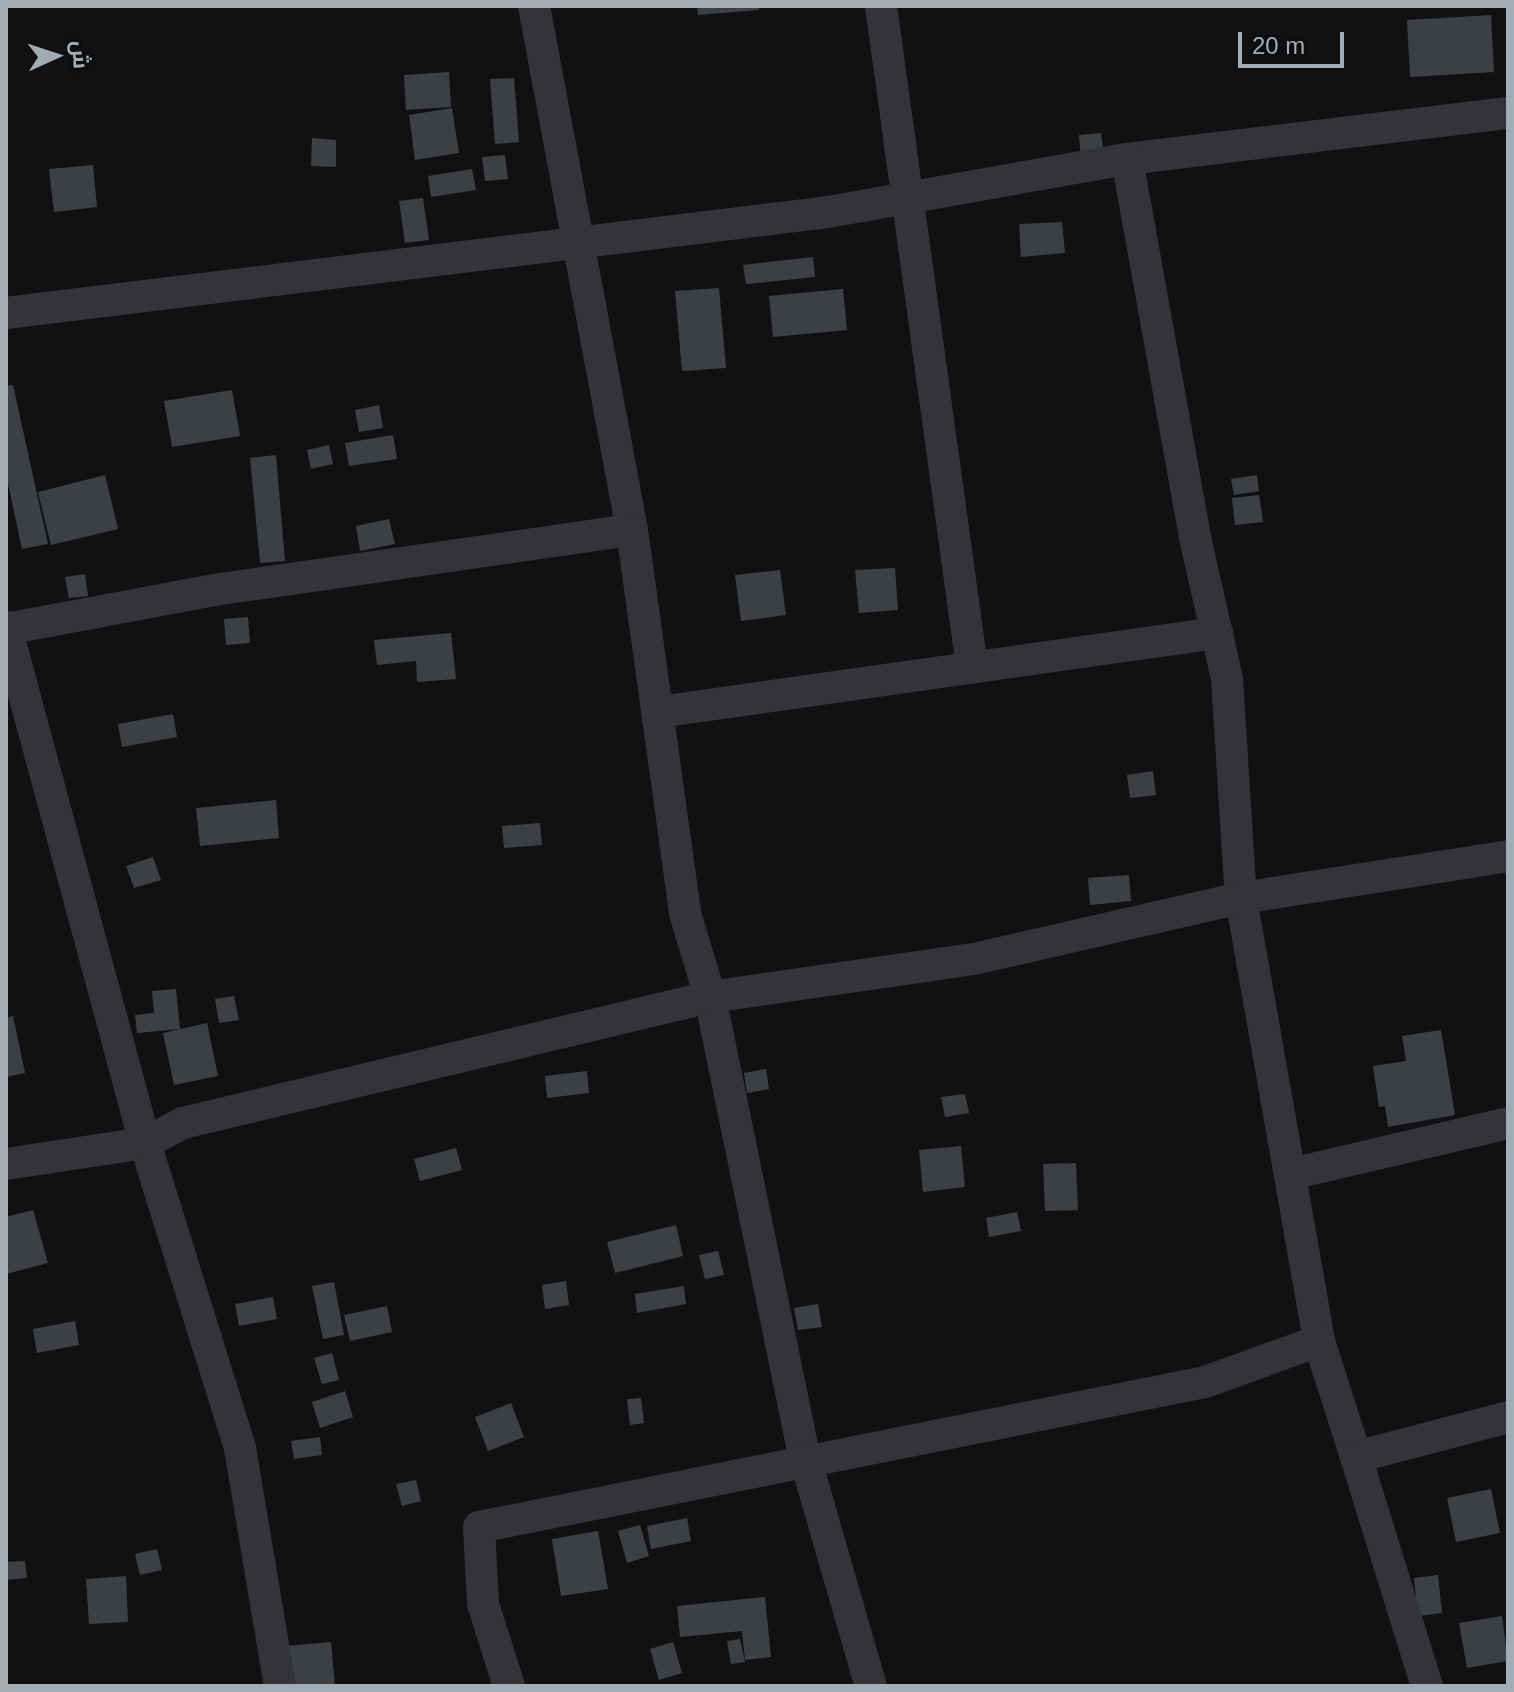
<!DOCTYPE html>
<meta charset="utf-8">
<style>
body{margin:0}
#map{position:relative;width:1514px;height:1692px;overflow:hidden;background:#111113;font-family:Arial,Cairo,sans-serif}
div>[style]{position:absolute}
.building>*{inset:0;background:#3d4043}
.street>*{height:32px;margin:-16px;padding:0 16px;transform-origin:16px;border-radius:16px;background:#323438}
span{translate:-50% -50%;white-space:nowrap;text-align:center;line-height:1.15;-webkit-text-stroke:6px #0c0d0e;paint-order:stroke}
.frame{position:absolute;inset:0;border:8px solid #a1acb5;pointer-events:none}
.north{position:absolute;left:16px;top:16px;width:80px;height:80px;-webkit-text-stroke:6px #0c0d0e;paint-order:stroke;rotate:87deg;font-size:22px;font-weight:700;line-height:32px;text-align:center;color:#a1acb5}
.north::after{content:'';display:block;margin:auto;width:28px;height:36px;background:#a1acb5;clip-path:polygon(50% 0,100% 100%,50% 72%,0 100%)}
.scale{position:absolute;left:1238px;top:32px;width:106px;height:36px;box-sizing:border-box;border:4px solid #a1acb5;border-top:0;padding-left:10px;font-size:24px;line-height:28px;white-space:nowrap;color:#a1acb5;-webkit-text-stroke:6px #0c0d0e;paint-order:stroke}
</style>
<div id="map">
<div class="building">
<div style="clip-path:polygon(697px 6px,759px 6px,759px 10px,698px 15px)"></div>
<div style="clip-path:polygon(1491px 15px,1494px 72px,1410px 77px,1407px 20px)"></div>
<div style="clip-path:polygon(449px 72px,451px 107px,406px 110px,404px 75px)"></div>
<div style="clip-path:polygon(514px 78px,519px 142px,495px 144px,490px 79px)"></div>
<div style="clip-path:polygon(452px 108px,459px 153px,415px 160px,409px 115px)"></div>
<div style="clip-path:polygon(1101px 133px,1104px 156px,1081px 158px,1079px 135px)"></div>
<div style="clip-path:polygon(312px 138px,336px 140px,336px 167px,311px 166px)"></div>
<div style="clip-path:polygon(505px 155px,508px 179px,485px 181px,482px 157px)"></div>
<div style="clip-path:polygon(93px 165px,97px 207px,54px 212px,49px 169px)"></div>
<div style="clip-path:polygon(472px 169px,476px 190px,431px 197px,428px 176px)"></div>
<div style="clip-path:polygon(423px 198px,429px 240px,405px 243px,399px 201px)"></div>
<div style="clip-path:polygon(1062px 222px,1065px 253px,1021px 257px,1019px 224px)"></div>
<div style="clip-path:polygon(813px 257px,815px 277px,746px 284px,743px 265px)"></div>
<div style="clip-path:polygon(719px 288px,726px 368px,682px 371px,675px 291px)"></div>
<div style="clip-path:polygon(843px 289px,847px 330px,773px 337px,769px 296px)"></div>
<div style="clip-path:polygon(13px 385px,48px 544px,22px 549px,6px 474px,6px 386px)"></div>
<div style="clip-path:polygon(232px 390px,240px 436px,172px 447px,164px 401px)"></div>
<div style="clip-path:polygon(379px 405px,383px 428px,359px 432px,355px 410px)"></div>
<div style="clip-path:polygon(393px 435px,397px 459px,349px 466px,345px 443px)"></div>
<div style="clip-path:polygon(329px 445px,333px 464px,311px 469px,307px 450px)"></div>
<div style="clip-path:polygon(276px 455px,285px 561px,260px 563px,250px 458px)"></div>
<div style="clip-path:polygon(105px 475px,118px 529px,51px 545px,38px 492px)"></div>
<div style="clip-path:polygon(1257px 475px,1259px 491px,1234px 495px,1231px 479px)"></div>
<div style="clip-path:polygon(1259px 495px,1263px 522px,1235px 525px,1232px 498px)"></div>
<div style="clip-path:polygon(389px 519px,395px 544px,360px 551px,356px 526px)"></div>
<div style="clip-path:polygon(895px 568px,898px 610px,859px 613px,855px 570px)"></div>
<div style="clip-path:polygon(780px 570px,786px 615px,741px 621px,735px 575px)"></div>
<div style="clip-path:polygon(85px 574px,88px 596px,69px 598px,65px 577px)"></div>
<div style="clip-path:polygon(248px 617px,250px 643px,226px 645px,224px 619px)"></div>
<div style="clip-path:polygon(451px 633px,456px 679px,417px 682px,416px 661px,377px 665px,374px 640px)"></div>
<div style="clip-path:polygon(173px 714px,177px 737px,122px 747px,118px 724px)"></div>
<div style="clip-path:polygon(1153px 771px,1156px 795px,1130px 798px,1127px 775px)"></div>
<div style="clip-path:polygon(276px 800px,279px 838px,200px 846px,196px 808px)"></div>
<div style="clip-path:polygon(540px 823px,542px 845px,504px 848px,502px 826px)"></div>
<div style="clip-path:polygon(153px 857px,161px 880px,134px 888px,126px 866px)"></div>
<div style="clip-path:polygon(1129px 875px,1131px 901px,1090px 905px,1088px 878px)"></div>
<div style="clip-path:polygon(176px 989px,180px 1029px,137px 1033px,135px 1015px,154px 1013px,152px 991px)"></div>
<div style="clip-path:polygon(234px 996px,239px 1020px,219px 1023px,215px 999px)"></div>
<div style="clip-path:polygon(13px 1016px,25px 1073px,6px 1077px,6px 1018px)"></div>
<div style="clip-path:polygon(207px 1023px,218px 1076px,174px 1085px,163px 1033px)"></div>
<div style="clip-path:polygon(1441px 1030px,1455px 1115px,1388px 1127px,1385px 1106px,1379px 1107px,1373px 1066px,1406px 1061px,1402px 1036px)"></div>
<div style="clip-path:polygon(766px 1069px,769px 1089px,747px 1093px,744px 1073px)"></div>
<div style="clip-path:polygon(587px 1071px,589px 1093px,547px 1098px,545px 1076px)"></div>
<div style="clip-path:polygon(965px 1094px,969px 1113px,945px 1117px,941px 1097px)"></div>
<div style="clip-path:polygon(961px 1146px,965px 1187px,923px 1192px,919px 1150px)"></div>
<div style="clip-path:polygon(456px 1148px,462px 1170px,420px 1181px,414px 1159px)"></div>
<div style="clip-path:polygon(1076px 1163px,1078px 1210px,1045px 1211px,1043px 1164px)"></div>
<div style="clip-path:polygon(33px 1210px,48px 1263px,6px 1274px,6px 1217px)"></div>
<div style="clip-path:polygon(1017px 1212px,1021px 1231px,989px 1237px,986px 1218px)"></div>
<div style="clip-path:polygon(676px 1225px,683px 1256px,615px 1273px,607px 1242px)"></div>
<div style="clip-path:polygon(718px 1251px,724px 1275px,705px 1279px,699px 1255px)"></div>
<div style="clip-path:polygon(566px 1281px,569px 1305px,545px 1309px,542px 1285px)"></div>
<div style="clip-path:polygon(334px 1282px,344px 1335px,323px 1339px,312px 1286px)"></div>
<div style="clip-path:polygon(684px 1286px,686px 1304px,637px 1313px,635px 1294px)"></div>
<div style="clip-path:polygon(273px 1297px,277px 1319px,239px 1326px,235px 1304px)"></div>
<div style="clip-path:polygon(818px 1304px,822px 1327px,798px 1330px,794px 1308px)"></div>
<div style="clip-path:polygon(387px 1306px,392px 1332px,350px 1341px,344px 1315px)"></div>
<div style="clip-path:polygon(75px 1321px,79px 1345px,37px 1353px,33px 1329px)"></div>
<div style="clip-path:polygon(332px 1353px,339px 1380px,322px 1384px,314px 1358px)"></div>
<div style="clip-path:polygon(345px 1391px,353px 1417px,320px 1428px,312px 1402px)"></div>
<div style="clip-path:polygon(641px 1398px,644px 1423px,630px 1425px,627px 1399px)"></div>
<div style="clip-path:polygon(511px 1403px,524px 1437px,488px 1451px,475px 1417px)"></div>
<div style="clip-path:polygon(320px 1437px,322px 1455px,294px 1459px,291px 1441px)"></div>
<div style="clip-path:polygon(416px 1480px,421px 1501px,402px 1506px,396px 1484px)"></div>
<div style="clip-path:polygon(1491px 1489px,1500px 1533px,1456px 1542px,1447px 1498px)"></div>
<div style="clip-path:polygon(687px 1518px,691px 1541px,651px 1549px,647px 1526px)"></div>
<div style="clip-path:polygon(640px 1525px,649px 1556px,627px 1563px,618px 1531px)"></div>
<div style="clip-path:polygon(598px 1531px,608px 1589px,561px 1596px,552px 1539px)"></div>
<div style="clip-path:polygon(157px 1549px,162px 1570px,140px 1575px,135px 1554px)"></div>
<div style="clip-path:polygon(25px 1561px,27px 1578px,6px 1580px,6px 1562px)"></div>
<div style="clip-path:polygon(1438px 1575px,1442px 1613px,1418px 1616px,1414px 1578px)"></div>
<div style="clip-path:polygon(126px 1576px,128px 1622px,89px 1624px,86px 1579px)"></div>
<div style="clip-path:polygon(765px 1597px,771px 1657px,745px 1660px,742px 1631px,680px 1637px,677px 1606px)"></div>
<div style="clip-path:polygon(1502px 1616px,1508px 1661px,1467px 1668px,1459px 1623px)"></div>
<div style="clip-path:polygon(740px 1639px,745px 1662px,731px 1664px,727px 1641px)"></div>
<div style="clip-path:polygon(331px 1642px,335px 1686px,289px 1686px,286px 1646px)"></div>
<div style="clip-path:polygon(673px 1642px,682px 1673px,659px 1680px,650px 1649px)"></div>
</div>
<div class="street">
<div style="left:534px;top:6px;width:533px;rotate:79.41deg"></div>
<div style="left:881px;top:6px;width:667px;rotate:82.16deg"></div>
<div style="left:1127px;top:159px;width:384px;rotate:-6.9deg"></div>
<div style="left:6px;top:313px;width:828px;rotate:-7deg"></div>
<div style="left:828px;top:212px;width:304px;rotate:-10.1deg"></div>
<div style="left:1127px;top:159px;width:389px;rotate:79.8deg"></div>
<div style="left:1196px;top:542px;width:139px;rotate:77.2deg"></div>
<div style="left:1227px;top:678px;width:220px;rotate:86.4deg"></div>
<div style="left:1241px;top:898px;width:450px;rotate:80deg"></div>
<div style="left:1319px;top:1341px;width:122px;rotate:72.3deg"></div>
<div style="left:1356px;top:1457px;width:157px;rotate:-14.7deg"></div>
<div style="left:6px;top:627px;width:534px;rotate:74.92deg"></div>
<div style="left:145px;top:1143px;width:319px;rotate:72.7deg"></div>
<div style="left:240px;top:1448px;width:241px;rotate:80.5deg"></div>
<div style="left:6px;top:629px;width:212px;rotate:-10.6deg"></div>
<div style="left:214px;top:590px;width:422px;rotate:-8.2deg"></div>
<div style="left:632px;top:530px;width:387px;rotate:82.1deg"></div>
<div style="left:685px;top:913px;width:88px;rotate:73.4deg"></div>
<div style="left:710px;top:997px;width:471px;rotate:78.4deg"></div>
<div style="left:805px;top:1458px;width:237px;rotate:73.9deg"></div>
<div style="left:659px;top:712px;width:564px;rotate:-8.06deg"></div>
<div style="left:6px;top:1164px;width:141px;rotate:-8.6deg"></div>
<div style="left:145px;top:1143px;width:43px;rotate:-27.8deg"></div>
<div style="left:183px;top:1123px;width:542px;rotate:-13.45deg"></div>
<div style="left:710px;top:997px;width:267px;rotate:-8.2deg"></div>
<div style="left:974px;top:959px;width:274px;rotate:-12.9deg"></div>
<div style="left:1241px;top:898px;width:270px;rotate:-8.9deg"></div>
<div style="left:1291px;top:1174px;width:223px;rotate:-13.2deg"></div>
<div style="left:1356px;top:1457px;width:240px;rotate:72.8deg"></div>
<div style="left:509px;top:1686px;width:86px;rotate:-107.6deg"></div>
<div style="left:483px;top:1604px;width:77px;rotate:-93deg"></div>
<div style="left:479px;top:1527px;width:740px;rotate:-11.29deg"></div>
<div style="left:1205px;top:1382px;width:121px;rotate:-19.8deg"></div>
</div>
<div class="frame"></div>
<div class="north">ش</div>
<div class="scale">20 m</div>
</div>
